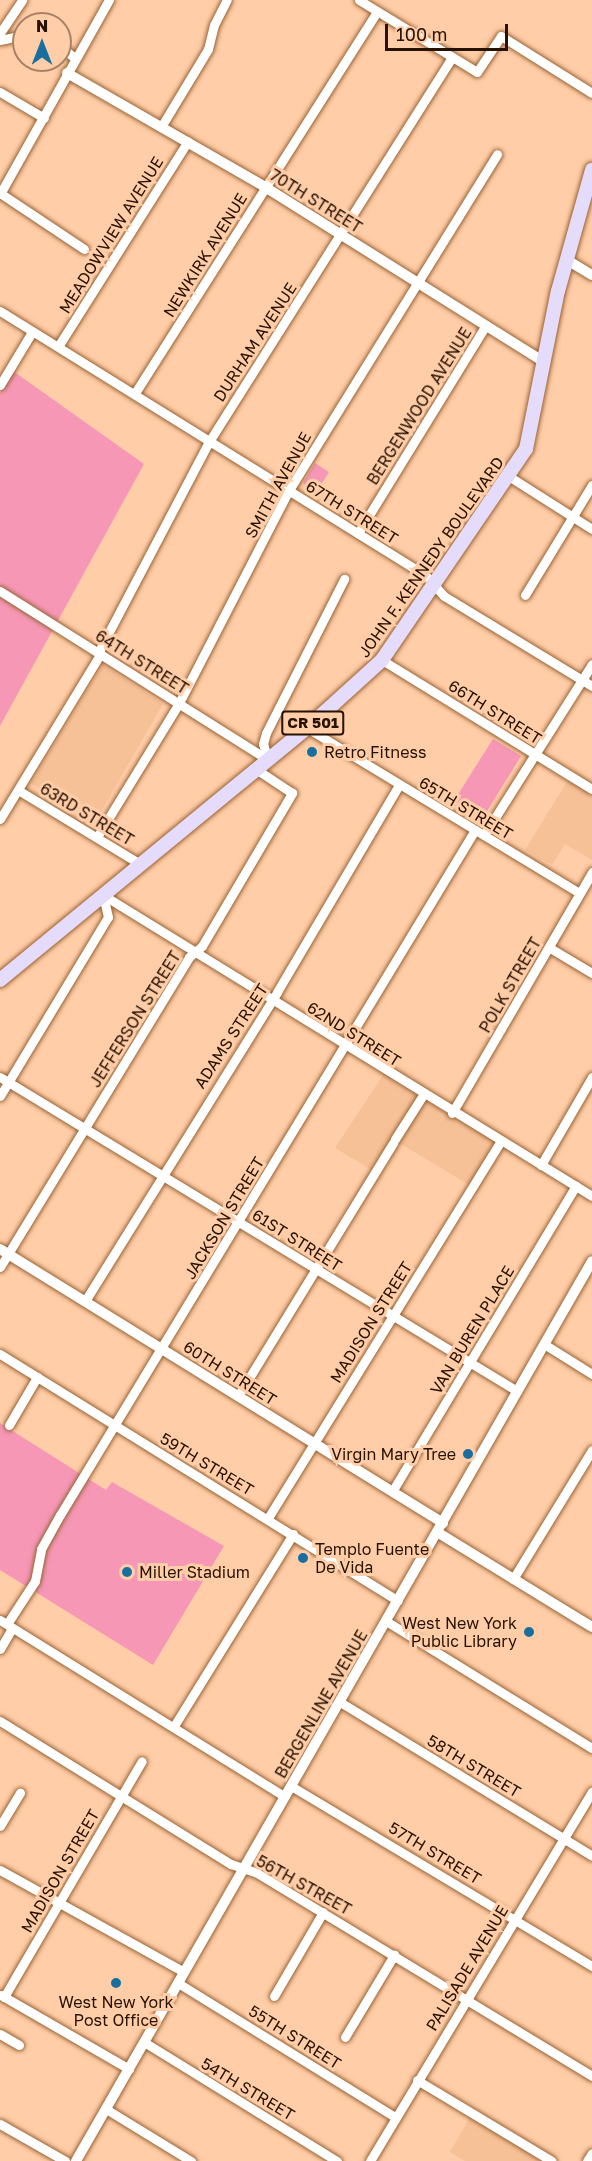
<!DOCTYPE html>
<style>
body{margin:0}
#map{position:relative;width:592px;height:2161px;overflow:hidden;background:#ffcda7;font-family:"Golos Text",sans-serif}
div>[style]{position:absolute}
.built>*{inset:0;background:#f7c197}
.green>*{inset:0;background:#f697b6}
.roads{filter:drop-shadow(0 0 2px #9a6334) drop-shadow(0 0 2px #9a6334)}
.minor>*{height:9px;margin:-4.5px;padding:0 4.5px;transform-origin:4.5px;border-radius:4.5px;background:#fff}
.tertiary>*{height:10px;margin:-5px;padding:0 5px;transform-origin:5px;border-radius:5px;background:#fff}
.primary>*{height:14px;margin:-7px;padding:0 7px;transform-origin:7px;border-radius:7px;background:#e5dbfa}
.dots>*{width:16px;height:16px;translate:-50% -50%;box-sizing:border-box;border:3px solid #ffcda7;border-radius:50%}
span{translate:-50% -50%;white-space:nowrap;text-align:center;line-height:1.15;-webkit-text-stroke:6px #ffcda7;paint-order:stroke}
.shield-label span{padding:2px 4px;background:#ffcda7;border:2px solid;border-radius:4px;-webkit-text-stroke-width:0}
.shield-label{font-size:15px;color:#271101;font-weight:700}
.street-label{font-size:16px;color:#271101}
.poi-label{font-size:16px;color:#271101}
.left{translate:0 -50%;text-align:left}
.right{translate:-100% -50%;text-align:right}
.north{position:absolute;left:12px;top:12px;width:60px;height:60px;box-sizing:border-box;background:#ffcda7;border:2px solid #a98265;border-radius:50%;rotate:0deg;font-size:16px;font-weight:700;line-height:24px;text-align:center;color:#271101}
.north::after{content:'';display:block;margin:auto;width:21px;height:27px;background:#186f9f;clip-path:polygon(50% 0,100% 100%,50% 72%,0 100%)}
.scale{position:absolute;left:385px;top:24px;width:123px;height:27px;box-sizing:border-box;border:3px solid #271101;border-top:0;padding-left:8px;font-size:18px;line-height:21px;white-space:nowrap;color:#271101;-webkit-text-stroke:4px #ffcda7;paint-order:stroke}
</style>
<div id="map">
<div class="built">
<div style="clip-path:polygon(103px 665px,163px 704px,94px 824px,31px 783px)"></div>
<div style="clip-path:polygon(568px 780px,592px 794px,592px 860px,565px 844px,552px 865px,525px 850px)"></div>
<div style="clip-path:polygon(385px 1072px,422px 1095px,375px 1172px,335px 1148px)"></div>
<div style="clip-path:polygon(423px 1096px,499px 1141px,471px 1186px,396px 1141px)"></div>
<div style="clip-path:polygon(471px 2115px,547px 2161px,465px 2161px,450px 2152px)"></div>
</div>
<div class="green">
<div style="clip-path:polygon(13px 371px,144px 464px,0 726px,0 393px)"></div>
<div style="clip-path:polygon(315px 463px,329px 472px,317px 491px,303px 483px)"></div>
<div style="clip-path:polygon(493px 739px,521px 756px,481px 821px,452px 804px)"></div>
<div style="clip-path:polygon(0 1423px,106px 1490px,112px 1482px,224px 1546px,153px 1665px,0 1570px)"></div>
</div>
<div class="roads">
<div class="minor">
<div style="left:359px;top:0;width:138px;rotate:31.4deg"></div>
<div style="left:477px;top:72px;width:43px;rotate:-56.3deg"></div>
<div style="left:501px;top:36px;width:107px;rotate:32.1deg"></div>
<div style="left:0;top:33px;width:40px;rotate:-56deg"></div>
<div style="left:0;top:40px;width:25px;rotate:-12deg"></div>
<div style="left:60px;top:46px;width:19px;rotate:39deg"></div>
<div style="left:0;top:92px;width:51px;rotate:30.6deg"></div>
<div style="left:161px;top:127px;width:91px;rotate:-58.9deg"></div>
<div style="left:208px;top:49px;width:25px;rotate:-76deg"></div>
<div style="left:214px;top:25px;width:28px;rotate:-63deg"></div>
<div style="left:0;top:193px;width:101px;rotate:33.7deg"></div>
<div style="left:0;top:194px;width:223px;rotate:-60.7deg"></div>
<div style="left:0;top:311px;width:500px;rotate:31.85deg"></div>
<div style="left:425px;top:575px;width:28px;rotate:48deg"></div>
<div style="left:444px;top:596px;width:173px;rotate:31.3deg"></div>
<div style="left:59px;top:345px;width:241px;rotate:-57.7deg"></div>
<div style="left:0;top:385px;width:62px;rotate:-58.9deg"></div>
<div style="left:135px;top:393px;width:452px;rotate:-57.6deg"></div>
<div style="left:510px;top:477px;width:97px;rotate:32.4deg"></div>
<div style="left:358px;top:533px;width:244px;rotate:-58.4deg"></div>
<div style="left:0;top:591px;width:317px;rotate:32.2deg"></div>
<div style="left:525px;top:595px;width:129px;rotate:-58.7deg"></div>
<div style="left:99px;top:651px;width:238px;rotate:-62.3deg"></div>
<div style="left:210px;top:440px;width:453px;rotate:-57.7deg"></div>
<div style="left:382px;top:660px;width:246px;rotate:31.6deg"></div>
<div style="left:307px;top:728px;width:318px;rotate:31.2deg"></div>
<div style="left:268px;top:760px;width:17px;rotate:-107deg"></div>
<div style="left:263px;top:744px;width:11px;rotate:-75deg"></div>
<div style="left:266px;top:733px;width:173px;rotate:-63.1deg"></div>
<div style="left:18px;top:790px;width:143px;rotate:31.2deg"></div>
<div style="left:0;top:819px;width:194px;rotate:-58.7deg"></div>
<div style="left:484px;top:835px;width:202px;rotate:-57.7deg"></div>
<div style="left:97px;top:837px;width:157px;rotate:-58.5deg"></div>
<div style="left:179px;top:703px;width:240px;rotate:-62.7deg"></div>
<div style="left:289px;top:490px;width:395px;rotate:-58.2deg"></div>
<div style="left:103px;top:895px;width:574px;rotate:31.61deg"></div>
<div style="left:550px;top:948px;width:49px;rotate:30.8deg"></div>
<div style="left:0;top:1077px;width:605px;rotate:31.27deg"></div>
<div style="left:0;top:1096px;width:209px;rotate:-58.9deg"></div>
<div style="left:108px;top:917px;width:23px;rotate:-103deg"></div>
<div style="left:452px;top:1113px;width:279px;rotate:-59.8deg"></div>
<div style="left:395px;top:1139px;width:52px;rotate:-57.5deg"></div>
<div style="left:541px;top:1165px;width:102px;rotate:-59.9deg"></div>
<div style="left:0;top:1267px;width:363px;rotate:-58.6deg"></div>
<div style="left:189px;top:957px;width:17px;rotate:-40deg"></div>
<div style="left:202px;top:946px;width:178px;rotate:-59.5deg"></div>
<div style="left:292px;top:793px;width:43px;rotate:-146.3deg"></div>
<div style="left:85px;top:1301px;width:364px;rotate:-58.1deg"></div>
<div style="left:277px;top:992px;width:240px;rotate:-59.5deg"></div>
<div style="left:544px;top:1344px;width:57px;rotate:32deg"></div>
<div style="left:0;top:1354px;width:468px;rotate:31.8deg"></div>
<div style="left:238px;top:1396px;width:297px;rotate:-58.5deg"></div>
<div style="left:9px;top:1425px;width:56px;rotate:-59.7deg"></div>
<div style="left:393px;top:1490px;width:355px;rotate:-59deg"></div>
<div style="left:268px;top:1518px;width:442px;rotate:-58.3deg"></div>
<div style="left:513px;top:1579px;width:151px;rotate:-58.5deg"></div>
<div style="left:0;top:1620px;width:335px;rotate:31.8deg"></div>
<div style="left:386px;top:1621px;width:242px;rotate:31.7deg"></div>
<div style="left:7px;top:1624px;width:51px;rotate:-56.9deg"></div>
<div style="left:35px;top:1581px;width:33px;rotate:-79deg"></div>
<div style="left:41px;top:1549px;width:39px;rotate:-61deg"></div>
<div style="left:60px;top:1515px;width:801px;rotate:-58.79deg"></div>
<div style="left:0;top:1649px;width:24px;rotate:-60deg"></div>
<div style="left:340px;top:1702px;width:295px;rotate:31.4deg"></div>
<div style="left:0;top:1721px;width:272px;rotate:31.8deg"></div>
<div style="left:231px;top:1864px;width:28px;rotate:19deg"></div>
<div style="left:257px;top:1873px;width:392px;rotate:31.2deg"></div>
<div style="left:174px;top:1726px;width:226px;rotate:-58.2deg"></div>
<div style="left:291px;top:1786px;width:351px;rotate:30.9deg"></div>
<div style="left:0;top:1826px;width:39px;rotate:-59deg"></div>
<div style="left:0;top:1870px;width:210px;rotate:29deg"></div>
<div style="left:178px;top:1983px;width:255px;rotate:31.7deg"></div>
<div style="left:1px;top:1995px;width:148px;rotate:30deg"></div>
<div style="left:274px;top:1996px;width:97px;rotate:-59.7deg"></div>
<div style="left:4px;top:1997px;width:273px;rotate:-59.7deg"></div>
<div style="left:0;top:2034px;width:22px;rotate:30deg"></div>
<div style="left:345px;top:2037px;width:96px;rotate:-59.1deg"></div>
<div style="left:144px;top:2042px;width:227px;rotate:31.7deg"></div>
<div style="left:417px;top:2080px;width:157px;rotate:31deg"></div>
<div style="left:106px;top:2109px;width:100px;rotate:31.5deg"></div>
<div style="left:0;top:2124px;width:75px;rotate:29.6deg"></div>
<div style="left:370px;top:2161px;width:431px;rotate:-59deg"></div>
<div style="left:587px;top:2161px;width:9px;rotate:-58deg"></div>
</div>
<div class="tertiary">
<div style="left:67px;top:73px;width:228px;rotate:29.9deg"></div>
<div style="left:265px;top:187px;width:329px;rotate:32.1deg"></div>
<div style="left:567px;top:260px;width:29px;rotate:31deg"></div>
<div style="left:0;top:1249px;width:521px;rotate:31.74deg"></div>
<div style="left:437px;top:1532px;width:182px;rotate:31.5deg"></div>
<div style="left:76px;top:2161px;width:1037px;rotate:-60.17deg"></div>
</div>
<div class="primary">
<div style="left:0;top:980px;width:397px;rotate:-39.4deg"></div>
<div style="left:307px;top:728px;width:101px;rotate:-42.2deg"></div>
<div style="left:382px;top:660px;width:255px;rotate:-55.7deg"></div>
<div style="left:526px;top:449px;width:161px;rotate:-78.6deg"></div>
<div style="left:558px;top:291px;width:126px;rotate:-74.3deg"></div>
</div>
</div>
<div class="dots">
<div style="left:312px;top:752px;background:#186f9f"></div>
<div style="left:468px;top:1454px;background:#186f9f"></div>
<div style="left:303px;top:1558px;background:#186f9f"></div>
<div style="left:127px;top:1572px;background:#186f9f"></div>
<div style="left:529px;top:1632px;background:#186f9f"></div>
<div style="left:116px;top:1983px;background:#186f9f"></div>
</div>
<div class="shield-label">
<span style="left:313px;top:723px">CR 501</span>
</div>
<div class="street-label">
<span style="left:316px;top:201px;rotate:32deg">70TH STREET</span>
<span style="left:111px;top:235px;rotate:-58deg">MEADOWVIEW AVENUE</span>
<span style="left:205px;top:255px;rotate:-58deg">NEWKIRK AVENUE</span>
<span style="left:255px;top:342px;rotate:-57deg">DURHAM AVENUE</span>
<span style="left:419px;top:406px;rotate:-58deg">BERGENWOOD AVENUE</span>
<span style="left:278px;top:485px;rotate:-61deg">SMITH AVENUE</span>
<span style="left:352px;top:512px;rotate:32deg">67TH STREET</span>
<span style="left:431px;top:557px;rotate:-55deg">JOHN F. KENNEDY BOULEVARD</span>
<span style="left:142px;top:662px;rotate:32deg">64TH STREET</span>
<span style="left:495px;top:712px;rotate:32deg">66TH STREET</span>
<span style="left:466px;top:808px;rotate:31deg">65TH STREET</span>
<span style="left:87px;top:814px;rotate:31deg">63RD STREET</span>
<span style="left:510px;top:985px;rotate:-60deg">POLK STREET</span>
<span style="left:135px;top:1019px;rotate:-58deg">JEFFERSON STREET</span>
<span style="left:354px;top:1034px;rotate:32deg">62ND STREET</span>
<span style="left:231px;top:1036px;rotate:-57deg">ADAMS STREET</span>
<span style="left:224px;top:1218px;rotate:-59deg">JACKSON STREET</span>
<span style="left:297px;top:1240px;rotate:32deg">61ST STREET</span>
<span style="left:371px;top:1322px;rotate:-58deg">MADISON STREET</span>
<span style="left:472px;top:1330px;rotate:-59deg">VAN BUREN PLACE</span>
<span style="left:230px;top:1373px;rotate:32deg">60TH STREET</span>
<span style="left:207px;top:1464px;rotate:31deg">59TH STREET</span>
<span style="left:321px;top:1704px;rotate:-60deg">BERGENLINE AVENUE</span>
<span style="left:474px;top:1766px;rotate:31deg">58TH STREET</span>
<span style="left:435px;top:1853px;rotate:31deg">57TH STREET</span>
<span style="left:60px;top:1871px;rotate:-60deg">MADISON STREET</span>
<span style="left:304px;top:1885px;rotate:29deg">56TH STREET</span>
<span style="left:467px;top:1968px;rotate:-59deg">PALISADE AVENUE</span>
<span style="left:295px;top:2037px;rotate:32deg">55TH STREET</span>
<span style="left:248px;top:2089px;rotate:31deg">54TH STREET</span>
</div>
<div class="poi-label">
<span class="left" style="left:324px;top:752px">Retro Fitness</span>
<span class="right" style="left:456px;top:1454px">Virgin Mary Tree</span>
<span class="left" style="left:315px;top:1558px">Templo Fuente<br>De Vida</span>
<span class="left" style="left:139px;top:1572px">Miller Stadium</span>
<span class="right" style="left:517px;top:1632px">West New York<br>Public Library</span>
<span style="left:116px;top:2011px">West New York<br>Post Office</span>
</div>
<div class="north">N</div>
<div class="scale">100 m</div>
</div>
